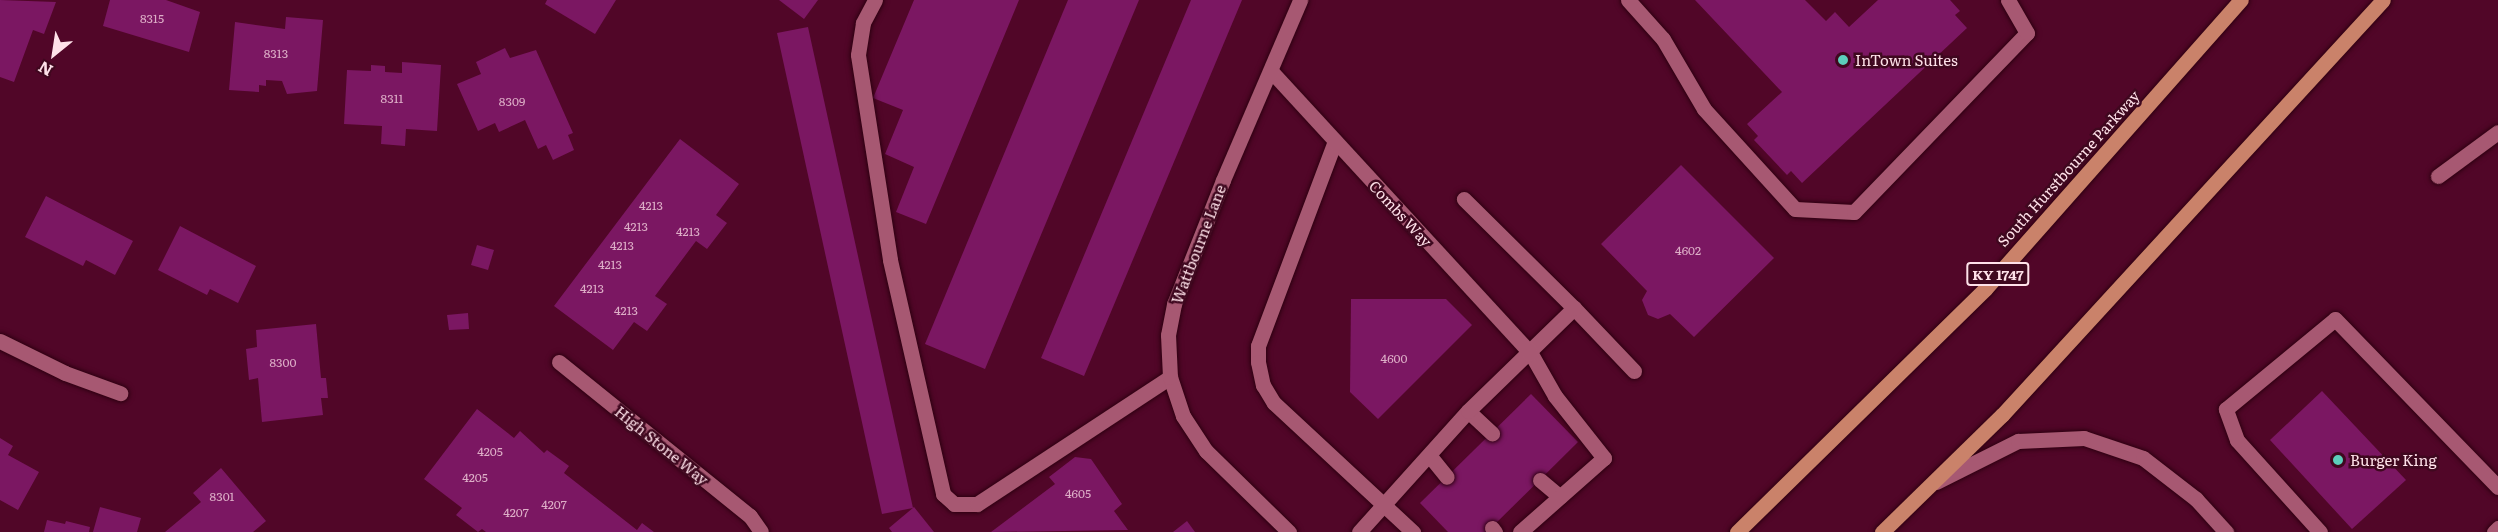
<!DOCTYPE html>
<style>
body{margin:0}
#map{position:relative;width:2498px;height:532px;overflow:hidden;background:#510628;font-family:Literata,serif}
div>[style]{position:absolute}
.building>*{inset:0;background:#7b1762}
.roads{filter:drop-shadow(0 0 2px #2e0011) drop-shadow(0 0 2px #2e0011)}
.lane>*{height:15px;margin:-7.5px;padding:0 7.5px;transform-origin:7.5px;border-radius:7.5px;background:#a75872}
.street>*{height:15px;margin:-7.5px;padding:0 7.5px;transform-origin:7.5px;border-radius:7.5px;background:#a75872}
.primary>*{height:15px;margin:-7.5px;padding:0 7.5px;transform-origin:7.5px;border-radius:7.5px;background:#ca826a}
.dots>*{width:16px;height:16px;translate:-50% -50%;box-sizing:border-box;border:3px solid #3f081f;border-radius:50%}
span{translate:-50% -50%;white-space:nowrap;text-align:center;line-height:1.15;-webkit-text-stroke:5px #3f081f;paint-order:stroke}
.number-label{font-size:12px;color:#ddaec7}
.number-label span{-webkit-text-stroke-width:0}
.shield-label span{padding:2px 4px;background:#3f081f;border:2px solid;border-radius:4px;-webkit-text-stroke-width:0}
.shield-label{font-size:14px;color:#fee1e9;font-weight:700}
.poi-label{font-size:15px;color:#fee1e9}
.left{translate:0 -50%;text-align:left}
.street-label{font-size:15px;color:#fee1e9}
.north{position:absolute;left:24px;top:24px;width:60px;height:60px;-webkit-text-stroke:4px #3f081f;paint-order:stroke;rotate:210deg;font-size:16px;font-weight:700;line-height:24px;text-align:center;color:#fee1e9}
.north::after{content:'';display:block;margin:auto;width:21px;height:27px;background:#fee1e9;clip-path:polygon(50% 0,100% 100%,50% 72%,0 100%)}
</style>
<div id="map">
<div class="building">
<div style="clip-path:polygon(0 0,56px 2px,44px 34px,33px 30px,14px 82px,0 77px)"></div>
<div style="clip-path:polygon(110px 0,166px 0,200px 12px,189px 52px,103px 26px)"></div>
<div style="clip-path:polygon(547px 0,616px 0,595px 34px,545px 4px)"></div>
<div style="clip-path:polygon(779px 0,818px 0,804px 19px)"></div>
<div style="clip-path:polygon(914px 0,1019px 0,926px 224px,896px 212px,914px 167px,885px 154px,903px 110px,873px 98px)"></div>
<div style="clip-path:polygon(1068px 0,1139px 0,985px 369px,925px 344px)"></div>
<div style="clip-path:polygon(1191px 0,1242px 0,1084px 376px,1041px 358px)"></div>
<div style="clip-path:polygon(1695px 0,1805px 0,1826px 21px,1835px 12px,1849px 27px,1878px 0,1950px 0,1960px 11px,1955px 15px,1967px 28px,1802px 183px,1791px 171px,1787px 175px,1754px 140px,1758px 136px,1747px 124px,1782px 92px)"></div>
<div style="clip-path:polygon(286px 17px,323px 20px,317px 91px,287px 94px,282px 81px,266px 80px,266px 86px,259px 85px,259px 92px,229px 90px,235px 22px,285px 29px)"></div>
<div style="clip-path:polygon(808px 27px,913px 508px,882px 514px,777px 33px)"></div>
<div style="clip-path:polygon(505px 48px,510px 58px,536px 50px,573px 133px,568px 135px,574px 150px,553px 160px,546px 145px,538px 149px,525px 120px,499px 132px,495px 123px,478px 131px,457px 84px,481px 74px,476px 62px)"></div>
<div style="clip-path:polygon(402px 62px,441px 65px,437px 131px,406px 129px,405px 146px,381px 144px,382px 126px,344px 124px,347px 70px,371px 71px,371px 65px,385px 66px,385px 72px,402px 73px)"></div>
<div style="clip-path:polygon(680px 139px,739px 184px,716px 215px,727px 223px,707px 249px,696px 241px,655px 296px,667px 304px,647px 331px,634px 322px,613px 350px,554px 306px)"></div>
<div style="clip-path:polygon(1681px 165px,1774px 258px,1694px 337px,1670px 314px,1658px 319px,1648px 315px,1642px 300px,1647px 291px,1601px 244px)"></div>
<div style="clip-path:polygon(46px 196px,133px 241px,115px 275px,86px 260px,83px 266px,25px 237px)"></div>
<div style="clip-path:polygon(180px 226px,256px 266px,238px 303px,210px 289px,207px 295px,158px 270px)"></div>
<div style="clip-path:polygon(477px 245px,494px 250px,488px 270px,471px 265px)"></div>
<div style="clip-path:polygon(1351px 299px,1446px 299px,1472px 325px,1378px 419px,1350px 392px)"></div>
<div style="clip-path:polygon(468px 313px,469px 329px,449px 330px,447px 315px)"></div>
<div style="clip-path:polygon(316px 324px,321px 378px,326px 378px,328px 398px,321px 398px,323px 415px,262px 422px,258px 378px,249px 380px,246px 349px,257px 347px,256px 330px)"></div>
<div style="clip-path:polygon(2322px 391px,2406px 480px,2352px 529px,2270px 440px)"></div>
<div style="clip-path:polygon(1531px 394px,1578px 442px,1487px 532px,1448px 532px,1420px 503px)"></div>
<div style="clip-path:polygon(477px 409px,514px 438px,520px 431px,544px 453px,547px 450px,569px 466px,564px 473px,637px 530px,642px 523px,654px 532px,486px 532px,482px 529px,478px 532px,456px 515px,462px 508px,424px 479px)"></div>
<div style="clip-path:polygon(0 438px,13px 446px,8px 455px,39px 472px,18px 510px,0 500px)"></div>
<div style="clip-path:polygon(1075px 457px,1091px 459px,1122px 504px,1114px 511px,1128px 530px,991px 532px,1055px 484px,1049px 477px)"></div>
<div style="clip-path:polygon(221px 468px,266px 521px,253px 532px,165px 532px,201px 502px,193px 493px)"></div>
<div style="clip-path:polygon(100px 507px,141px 518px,137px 532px,93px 532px)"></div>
<div style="clip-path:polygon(914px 507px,934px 532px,892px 532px,889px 528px)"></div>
<div style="clip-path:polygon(47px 520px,65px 524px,66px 521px,90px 527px,89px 532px,44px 532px)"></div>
<div style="clip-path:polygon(1187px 521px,1195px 532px,1173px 532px)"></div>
</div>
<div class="roads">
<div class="lane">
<div style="left:875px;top:0;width:26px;rotate:118deg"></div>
<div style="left:863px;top:23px;width:32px;rotate:99deg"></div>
<div style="left:858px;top:55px;width:207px;rotate:81.1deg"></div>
<div style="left:890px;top:260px;width:240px;rotate:77.2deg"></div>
<div style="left:943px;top:494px;width:15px;rotate:42deg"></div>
<div style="left:954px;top:504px;width:23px"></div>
<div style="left:977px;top:504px;width:231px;rotate:-33.3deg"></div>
<div style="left:1628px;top:0;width:52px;rotate:48.1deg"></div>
<div style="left:1663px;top:39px;width:81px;rotate:59.6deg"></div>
<div style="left:1704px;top:109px;width:135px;rotate:47.7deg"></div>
<div style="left:1795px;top:209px;width:59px;rotate:2.9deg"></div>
<div style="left:1854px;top:212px;width:249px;rotate:-46deg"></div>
<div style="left:2027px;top:33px;width:38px;rotate:-120deg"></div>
<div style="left:1335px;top:141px;width:219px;rotate:110.6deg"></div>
<div style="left:1258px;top:346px;width:16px;rotate:90deg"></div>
<div style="left:1258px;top:362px;width:24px;rotate:78deg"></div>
<div style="left:1263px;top:385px;width:21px;rotate:59deg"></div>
<div style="left:1274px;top:403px;width:190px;rotate:42.9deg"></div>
<div style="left:2438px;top:176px;width:74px;rotate:-36.3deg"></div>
<div style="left:1574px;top:308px;width:87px;rotate:46.4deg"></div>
<div style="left:1468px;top:411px;width:33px;rotate:43deg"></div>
<div style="left:1429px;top:455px;width:28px;rotate:51deg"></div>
<div style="left:1540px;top:480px;width:26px;rotate:40deg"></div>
<div style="left:1492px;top:528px;width:5px;rotate:53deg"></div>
<div style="left:1359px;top:532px;width:163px;rotate:-48deg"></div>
<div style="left:1468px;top:411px;width:148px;rotate:-44.2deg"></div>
<div style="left:1574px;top:308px;width:155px;rotate:-135.3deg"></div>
<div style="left:1520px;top:532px;width:112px;rotate:-41.4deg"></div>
<div style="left:1604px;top:458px;width:79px;rotate:-128.3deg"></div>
<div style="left:1555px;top:396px;width:48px;rotate:-119.7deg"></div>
<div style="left:2320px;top:532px;width:124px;rotate:-132.1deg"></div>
<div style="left:2237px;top:440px;width:33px;rotate:-110deg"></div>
<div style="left:2226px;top:409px;width:141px;rotate:-39.5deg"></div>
<div style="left:2335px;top:319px;width:234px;rotate:45.9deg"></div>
<div style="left:2494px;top:532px;width:6px;rotate:-45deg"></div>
</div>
<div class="street">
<div style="left:1271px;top:71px;width:384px;rotate:47.4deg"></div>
<div style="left:0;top:341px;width:72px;rotate:26.2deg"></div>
<div style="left:65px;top:373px;width:59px;rotate:20deg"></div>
<div style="left:559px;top:362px;width:245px;rotate:38.9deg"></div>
<div style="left:750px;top:516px;width:19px;rotate:55deg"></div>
<div style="left:1936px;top:482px;width:92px;rotate:-26.6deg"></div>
<div style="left:2018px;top:441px;width:66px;rotate:-2.6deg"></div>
<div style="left:2084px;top:438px;width:62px;rotate:18.7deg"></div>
<div style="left:2143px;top:458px;width:67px;rotate:37.7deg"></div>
<div style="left:2196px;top:499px;width:45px;rotate:47.7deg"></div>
<div style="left:1289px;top:532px;width:116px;rotate:-135.7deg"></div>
<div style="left:1206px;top:451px;width:42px;rotate:-123.3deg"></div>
<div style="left:1183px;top:416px;width:41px;rotate:-108.4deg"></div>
<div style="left:1170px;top:377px;width:42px;rotate:-92.7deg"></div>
<div style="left:1168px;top:335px;width:32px;rotate:-79deg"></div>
<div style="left:1174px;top:304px;width:133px;rotate:-68.4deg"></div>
<div style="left:1223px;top:180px;width:196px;rotate:-66.8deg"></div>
</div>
<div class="primary">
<div style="left:1737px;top:532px;width:347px;rotate:-44.4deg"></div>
<div style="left:1985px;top:289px;width:386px;rotate:-48.5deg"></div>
<div style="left:1882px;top:532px;width:168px;rotate:-44.3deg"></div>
<div style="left:2002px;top:415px;width:563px;rotate:-47.45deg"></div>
</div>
</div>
<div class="dots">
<div style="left:1843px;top:60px;background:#5ccebb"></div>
<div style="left:2338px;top:460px;background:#5ccebb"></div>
</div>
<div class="number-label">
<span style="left:152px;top:19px">8315</span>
<span style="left:276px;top:54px">8313</span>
<span style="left:392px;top:99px">8311</span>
<span style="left:512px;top:102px">8309</span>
<span style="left:651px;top:206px">4213</span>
<span style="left:636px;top:227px">4213</span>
<span style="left:688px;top:232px">4213</span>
<span style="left:622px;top:246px">4213</span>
<span style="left:1688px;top:251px">4602</span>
<span style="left:610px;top:265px">4213</span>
<span style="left:592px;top:289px">4213</span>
<span style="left:626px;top:311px">4213</span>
<span style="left:1394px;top:359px">4600</span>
<span style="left:283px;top:363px">8300</span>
<span style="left:490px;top:452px">4205</span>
<span style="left:475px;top:478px">4205</span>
<span style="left:1078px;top:494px">4605</span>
<span style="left:222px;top:497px">8301</span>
<span style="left:554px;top:505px">4207</span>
<span style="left:516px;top:513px">4207</span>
</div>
<div class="shield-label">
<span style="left:1998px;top:274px">KY 1747</span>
</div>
<div class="poi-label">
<span class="left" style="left:1855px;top:60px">InTown Suites</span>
<span class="left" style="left:2350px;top:460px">Burger King</span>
</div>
<div class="street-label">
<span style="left:2068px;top:168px;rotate:-48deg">South Hurstbourne Parkway</span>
<span style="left:1401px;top:213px;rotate:47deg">Combs Way</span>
<span style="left:1198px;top:244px;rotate:-69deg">Wattbourne Lane</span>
<span style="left:662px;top:445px;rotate:39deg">High Stone Way</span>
</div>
<div class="north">N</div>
</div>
